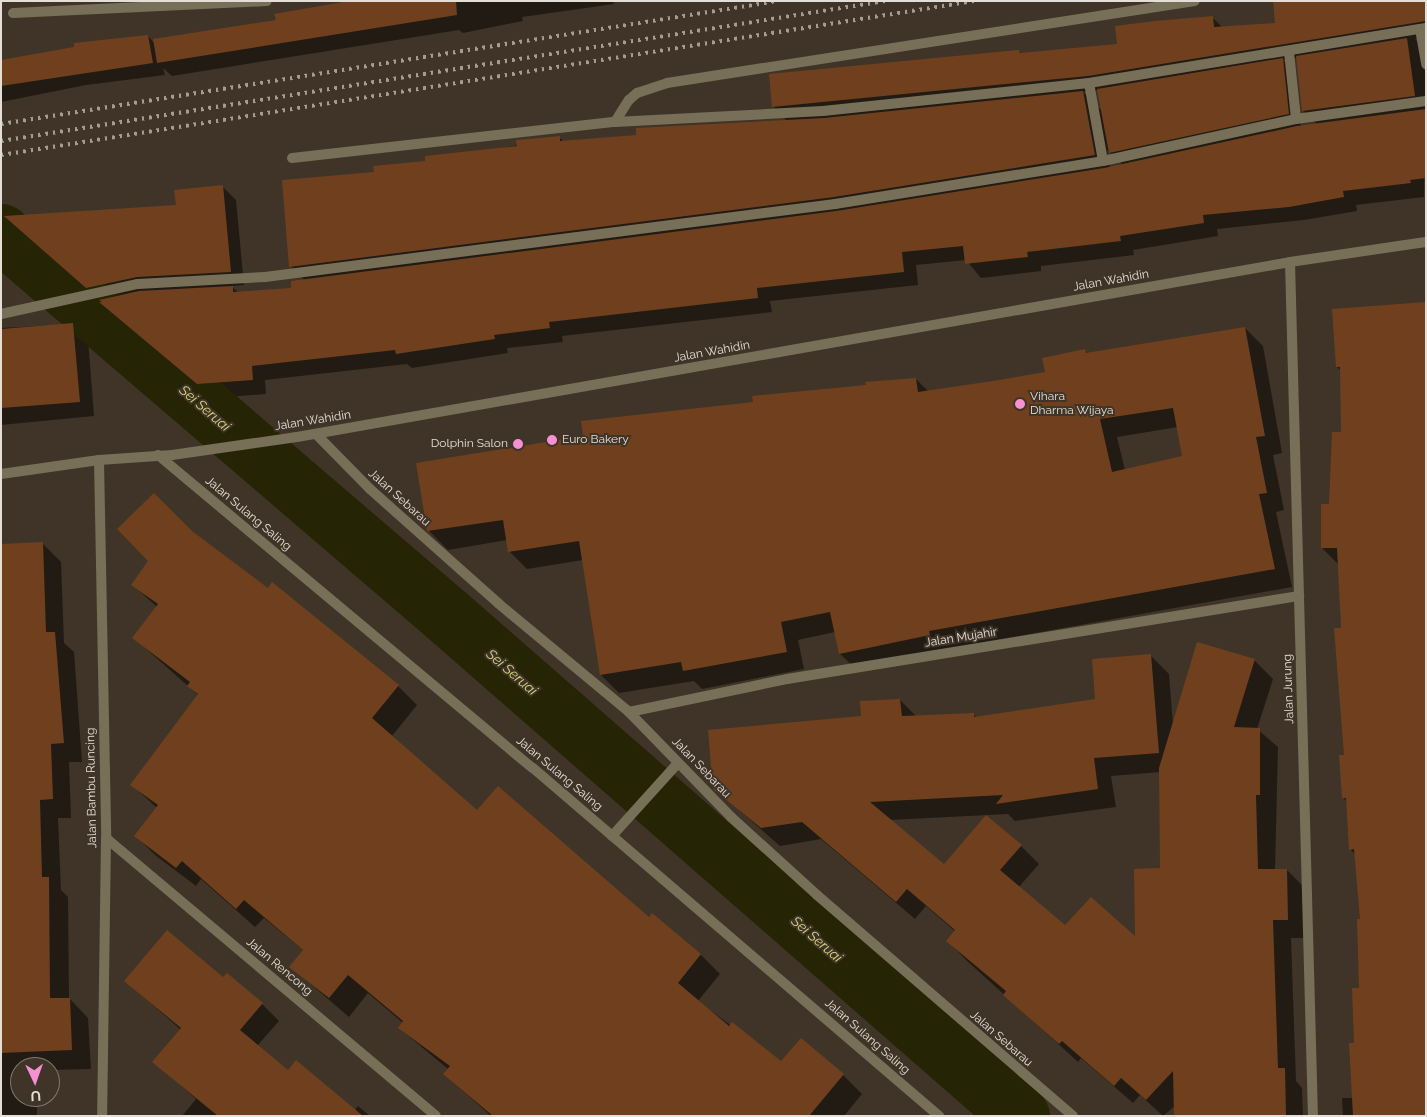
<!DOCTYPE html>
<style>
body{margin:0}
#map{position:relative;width:1427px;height:1117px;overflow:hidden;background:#3f3427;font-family:Raleway,sans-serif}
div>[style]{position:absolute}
.shadow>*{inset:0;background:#0007}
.river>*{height:59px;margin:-29.5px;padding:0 29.5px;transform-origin:29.5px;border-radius:29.5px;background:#252404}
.building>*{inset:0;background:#70401e}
.minor>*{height:10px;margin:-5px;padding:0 5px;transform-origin:5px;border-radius:5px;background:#776f57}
.tertiary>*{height:10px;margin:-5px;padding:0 5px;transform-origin:5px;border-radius:5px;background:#776f57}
.rail>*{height:4px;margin-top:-2px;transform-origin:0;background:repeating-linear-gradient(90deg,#a49c92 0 2.5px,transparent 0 7.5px)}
.dots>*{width:14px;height:14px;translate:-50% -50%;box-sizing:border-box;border:2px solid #3f3427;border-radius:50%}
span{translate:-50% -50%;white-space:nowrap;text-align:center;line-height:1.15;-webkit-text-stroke:4px #3f3427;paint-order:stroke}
.street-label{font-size:12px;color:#e5ded6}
.poi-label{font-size:12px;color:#e5ded6}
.left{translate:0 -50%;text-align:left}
.right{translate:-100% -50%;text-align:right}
.water-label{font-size:14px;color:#d5d47b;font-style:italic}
.frame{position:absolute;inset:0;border:2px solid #e5ded6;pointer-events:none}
.north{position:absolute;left:10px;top:1057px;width:50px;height:50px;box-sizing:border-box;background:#3f3427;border:1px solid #81786d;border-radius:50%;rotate:177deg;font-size:14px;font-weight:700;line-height:20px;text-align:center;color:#e5ded6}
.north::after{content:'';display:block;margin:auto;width:18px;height:22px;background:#f591d2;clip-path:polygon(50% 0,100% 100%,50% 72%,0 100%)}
</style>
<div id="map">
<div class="shadow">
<div style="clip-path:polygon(356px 1px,613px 1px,614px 4px,522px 17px,523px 21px,463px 33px,459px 30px,172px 76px,163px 68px,165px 75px,86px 85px,1px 102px,1px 62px,148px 36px,155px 44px,277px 21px)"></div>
<div style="clip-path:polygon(evenodd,1426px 1px,1426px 37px,1415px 39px,1426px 50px,1424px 197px,1356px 205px,1357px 211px,1304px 220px,1217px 229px,1218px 236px,1133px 250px,1134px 255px,1041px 266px,1041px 271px,981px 278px,966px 260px,916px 265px,918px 285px,770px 301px,772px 312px,562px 336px,563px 342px,507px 348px,508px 353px,412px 368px,407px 364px,265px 380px,266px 394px,212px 398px,6px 217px,177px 206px,223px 187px,236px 200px,244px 285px,231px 286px,239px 293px,293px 289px,304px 280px,291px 266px,375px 173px,559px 137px,564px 142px,787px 121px,773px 106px,1019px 51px,1022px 54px,1118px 45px,1212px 17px,1222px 27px,1277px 24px,1426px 1px,1298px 58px,1303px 111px,1317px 124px,1301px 126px,1296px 73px,1283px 60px,1298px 58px,1426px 1px,1099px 90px,1102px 111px,1083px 92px,1099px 90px,1426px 1px,1107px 150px,1123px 165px,1110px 168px,1107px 150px)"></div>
<div style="clip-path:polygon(1426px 303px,1426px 1116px,1343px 1116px,1342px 1098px,1353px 1098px,1361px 989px,1361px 920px,1355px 854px,1350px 849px,1347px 802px,1343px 797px,1345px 756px,1339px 565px,1322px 548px,1342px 433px,1341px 371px,1337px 367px)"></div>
<div style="clip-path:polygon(73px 324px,88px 339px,94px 416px,1px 425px,1px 328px)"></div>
<div style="clip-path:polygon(evenodd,1245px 328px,1263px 346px,1282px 453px,1273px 455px,1284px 510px,1276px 512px,1292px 587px,946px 649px,858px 671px,840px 654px,835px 632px,798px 640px,804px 669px,702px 689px,694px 681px,619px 693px,601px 675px,583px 560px,527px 569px,509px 551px,507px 540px,448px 550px,430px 532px,418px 464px,584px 437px,754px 403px,916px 379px,928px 391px,1047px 373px,1084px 350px,1088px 354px,1245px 328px,1178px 427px,1184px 457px,1125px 470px,1117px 437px,1178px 427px)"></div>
<div style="clip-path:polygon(191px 532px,268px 589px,273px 584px,398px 686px,417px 705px,392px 736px,477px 812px,649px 919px,652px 915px,701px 955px,720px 974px,698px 1001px,781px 1063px,843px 1075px,862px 1094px,844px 1116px,491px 1116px,444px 1074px,448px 1069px,399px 1028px,403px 1023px,368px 993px,349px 1017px,291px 967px,304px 951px,264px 918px,255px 927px,201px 879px,196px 886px,155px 855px,136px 836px,157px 808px,132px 785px,198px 695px,134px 638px,157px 607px,132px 584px)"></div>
<div style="clip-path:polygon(42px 543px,61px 562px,64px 643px,74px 652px,82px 762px,69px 762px,71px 818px,58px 818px,61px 890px,68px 897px,69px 998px,88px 1018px,91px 1069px,50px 1070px,50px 1067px,20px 1067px,20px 1097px,37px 1097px,37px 1116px,1px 1116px,1px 545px)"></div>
<div style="clip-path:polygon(evenodd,1151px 656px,1169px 674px,1173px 725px,1254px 660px,1273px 679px,1257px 729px,1278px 747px,1275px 870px,1287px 870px,1305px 888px,1305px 938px,1291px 938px,1296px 1081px,1302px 1088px,1303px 1116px,1175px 1116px,1175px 1106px,1163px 1116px,1140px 1095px,1133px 1103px,1081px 1058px,1078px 1062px,966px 960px,948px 941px,956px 932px,926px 906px,915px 919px,821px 839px,780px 846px,714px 788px,900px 700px,917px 717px,973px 714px,977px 718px,1096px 700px,1151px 656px,1161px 772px,1162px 870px,1136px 939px,1066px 927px,1018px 888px,1039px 864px,1021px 846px,944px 866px,889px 820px,1008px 814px,1015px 821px,1116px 807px,1111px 776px,1161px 772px)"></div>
<div style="clip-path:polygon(223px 979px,262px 1004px,279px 1021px,257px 1046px,288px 1071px,355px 1110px,358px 1106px,370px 1116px,182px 1116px,196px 1099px,154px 1062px,181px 1030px,126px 981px)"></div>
</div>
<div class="river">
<div style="left:1px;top:233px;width:591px;rotate:40.61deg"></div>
<div style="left:450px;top:618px;width:757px;rotate:41.14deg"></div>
</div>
<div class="building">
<div style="clip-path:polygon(349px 1px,456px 1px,457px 15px,157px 63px,153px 39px,276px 20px,274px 14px)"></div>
<div style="clip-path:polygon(1273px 1px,1426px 1px,1426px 21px,1088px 76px,772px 107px,769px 74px,1019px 50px,1020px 53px,1117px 44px,1115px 26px,1155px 21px,1213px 16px,1214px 27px,1275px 23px)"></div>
<div style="clip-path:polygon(148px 35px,153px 63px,1px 86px,1px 60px,74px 47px,74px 43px)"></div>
<div style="clip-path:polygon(1407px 38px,1415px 96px,1302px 111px,1296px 56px)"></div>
<div style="clip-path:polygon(1283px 58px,1289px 114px,1109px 153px,1097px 89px)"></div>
<div style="clip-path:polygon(1083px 91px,1095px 155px,834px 197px,289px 267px,282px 180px,374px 172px,373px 166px,425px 161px,425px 156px,517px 146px,516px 140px,528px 139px,560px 136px,560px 141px,636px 135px,636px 128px,824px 118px)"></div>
<div style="clip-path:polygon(1426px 109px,1426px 178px,1410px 180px,1411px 183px,1343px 191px,1344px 197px,1289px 207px,1203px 215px,1204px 223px,1120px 236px,1121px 241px,1027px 252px,1028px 257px,965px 264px,963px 246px,902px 252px,904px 272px,757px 288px,758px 298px,549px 322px,550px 328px,494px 335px,495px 339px,396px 354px,395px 350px,252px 366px,253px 380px,197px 384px,99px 302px,102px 302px,99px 300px,139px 291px,233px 286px,233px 292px,291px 288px,291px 281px,836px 211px,1104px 168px,1297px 126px)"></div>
<div style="clip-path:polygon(223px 185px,231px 272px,137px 277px,86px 288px,4px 216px,176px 205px,174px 190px)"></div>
<div style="clip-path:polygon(1426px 302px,1426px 1116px,1353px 1116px,1349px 1043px,1354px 1043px,1352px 988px,1359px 988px,1357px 919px,1360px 919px,1354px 849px,1349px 850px,1346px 798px,1342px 798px,1339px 755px,1344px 755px,1334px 628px,1341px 628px,1337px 548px,1321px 548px,1321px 504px,1329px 504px,1332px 432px,1341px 432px,1340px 367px,1336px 367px,1332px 309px)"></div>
<div style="clip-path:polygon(73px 323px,80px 402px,1px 408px,1px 329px)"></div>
<div style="clip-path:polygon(evenodd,1245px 327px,1265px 436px,1256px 437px,1267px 493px,1259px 494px,1275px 569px,929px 631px,930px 635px,839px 654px,830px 612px,781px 622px,787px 652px,683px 671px,681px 662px,600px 675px,579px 541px,508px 552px,503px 520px,427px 531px,416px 463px,583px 436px,581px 421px,753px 402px,752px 396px,866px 385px,865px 382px,916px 378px,918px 392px,999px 380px,1045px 372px,1042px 358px,1085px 349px,1086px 353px,1245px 327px,1173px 408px,1182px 456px,1112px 472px,1100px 419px,1173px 408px)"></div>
<div style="clip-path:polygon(154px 493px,192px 531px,268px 588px,272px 582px,399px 685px,372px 718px,477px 810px,498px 786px,649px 917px,652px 913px,701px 954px,678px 983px,729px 1026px,732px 1022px,781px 1061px,801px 1038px,844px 1074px,809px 1116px,493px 1116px,443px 1074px,450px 1066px,398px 1028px,403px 1021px,348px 975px,329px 998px,289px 967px,303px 950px,244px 900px,236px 909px,182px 861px,176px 868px,134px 836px,158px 805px,130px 785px,198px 694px,187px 686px,190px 682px,132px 638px,158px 604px,131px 585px,148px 561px,117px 529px)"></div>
<div style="clip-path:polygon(43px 542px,46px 632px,55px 632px,64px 743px,51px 744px,53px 799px,40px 800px,42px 877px,49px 877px,50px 998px,70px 998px,72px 1050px,1px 1053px,1px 544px)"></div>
<div style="clip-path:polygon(1197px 642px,1255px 659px,1234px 727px,1260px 728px,1260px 795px,1256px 795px,1258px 869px,1287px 869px,1288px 920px,1273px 920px,1278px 1068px,1285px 1068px,1286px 1116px,1174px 1116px,1173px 1071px,1146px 1100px,1121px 1078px,1114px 1086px,1062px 1041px,1059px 1044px,1003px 995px,1006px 991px,946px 941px,955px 930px,907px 889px,896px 902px,802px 822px,761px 828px,713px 789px,708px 730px,861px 716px,860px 701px,900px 699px,902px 716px,974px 713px,974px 717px,1095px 699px,1092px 659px,1151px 654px,1159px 753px,1094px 758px,1098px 789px,996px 804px,1003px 795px,870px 802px,944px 864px,986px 815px,1022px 845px,1000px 870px,1065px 925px,1091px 897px,1135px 936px,1134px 869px,1160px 868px,1159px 768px)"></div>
<div style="clip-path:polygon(167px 930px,223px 977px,227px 973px,263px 1003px,240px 1030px,288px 1070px,296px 1060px,363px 1116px,218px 1116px,152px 1062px,181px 1028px,124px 981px)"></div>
</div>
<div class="minor">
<div style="left:13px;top:13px;width:254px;rotate:-2.7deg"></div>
<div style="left:1420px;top:29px;width:36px;rotate:80deg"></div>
<div style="left:1289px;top:52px;width:67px;rotate:84deg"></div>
<div style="left:1089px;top:83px;width:79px;rotate:79.8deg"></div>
<div style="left:615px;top:122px;width:26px;rotate:-58deg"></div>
<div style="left:629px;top:100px;width:11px;rotate:-41deg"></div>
<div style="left:637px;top:93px;width:32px;rotate:-18deg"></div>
<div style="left:667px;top:83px;width:534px;rotate:-8.83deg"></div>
<div style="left:292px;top:158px;width:325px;rotate:-6.4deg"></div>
<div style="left:615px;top:122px;width:208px;rotate:-3deg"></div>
<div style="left:823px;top:111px;width:267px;rotate:-6deg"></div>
<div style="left:1089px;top:83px;width:341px;rotate:-9.3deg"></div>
<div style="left:1290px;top:262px;width:854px;rotate:88.46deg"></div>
<div style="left:1px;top:314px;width:140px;rotate:-12.4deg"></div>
<div style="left:138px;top:284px;width:127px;rotate:-3.2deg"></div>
<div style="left:265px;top:277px;width:575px;rotate:-7.3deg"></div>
<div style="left:835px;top:204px;width:271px;rotate:-9.1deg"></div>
<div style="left:1103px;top:161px;width:198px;rotate:-12.3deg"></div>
<div style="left:1296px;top:119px;width:131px;rotate:-7.9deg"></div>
<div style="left:316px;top:434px;width:77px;rotate:45.5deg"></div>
<div style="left:370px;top:489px;width:173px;rotate:41.7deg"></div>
<div style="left:499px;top:604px;width:169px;rotate:39.7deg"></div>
<div style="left:629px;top:712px;width:146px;rotate:45.8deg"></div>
<div style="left:731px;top:817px;width:116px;rotate:42.2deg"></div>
<div style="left:817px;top:895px;width:338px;rotate:40.8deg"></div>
<div style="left:158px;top:455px;width:488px;rotate:39.9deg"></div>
<div style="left:533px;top:768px;width:535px;rotate:40.6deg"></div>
<div style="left:99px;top:460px;width:378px;rotate:88.9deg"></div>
<div style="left:106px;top:838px;width:278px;rotate:90.8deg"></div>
<div style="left:629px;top:712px;width:161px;rotate:-11.8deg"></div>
<div style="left:787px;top:679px;width:519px;rotate:-9.21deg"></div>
<div style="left:612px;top:836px;width:98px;rotate:-47.9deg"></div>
<div style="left:106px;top:838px;width:431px;rotate:40.1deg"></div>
</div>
<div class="tertiary">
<div style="left:1px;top:474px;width:99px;rotate:-8.1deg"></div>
<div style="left:99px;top:460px;width:73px;rotate:-3.9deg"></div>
<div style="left:172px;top:455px;width:126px;rotate:-8.2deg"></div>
<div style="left:297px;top:437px;width:1008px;rotate:-9.99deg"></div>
<div style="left:1290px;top:262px;width:137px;rotate:-8.4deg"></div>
</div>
<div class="rail">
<div style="left:1px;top:124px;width:787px;rotate:-9deg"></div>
<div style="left:1px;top:141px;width:895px;rotate:-9deg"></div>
<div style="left:1px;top:155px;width:985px;rotate:-8.99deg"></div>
</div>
<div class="dots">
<div style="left:1020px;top:404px;background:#f591d2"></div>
<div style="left:552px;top:440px;background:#f591d2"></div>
<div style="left:518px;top:444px;background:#f591d2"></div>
</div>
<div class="street-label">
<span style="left:1111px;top:281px;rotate:-10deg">Jalan Wahidin</span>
<span style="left:712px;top:352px;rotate:-10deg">Jalan Wahidin</span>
<span style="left:313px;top:421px;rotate:-9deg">Jalan Wahidin</span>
<span style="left:399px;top:498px;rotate:42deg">Jalan Sebarau</span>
<span style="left:248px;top:514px;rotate:40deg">Jalan Sulang Saling</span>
<span style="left:961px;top:638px;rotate:-9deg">Jalan Mujahir</span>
<span style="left:1289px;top:689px;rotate:-92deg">Jalan Jurung</span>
<span style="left:701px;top:768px;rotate:46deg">Jalan Sebarau</span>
<span style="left:559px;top:774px;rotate:40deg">Jalan Sulang Saling</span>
<span style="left:92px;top:788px;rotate:-91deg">Jalan Bambu Runcing</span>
<span style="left:279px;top:967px;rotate:40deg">Jalan Rencong</span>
<span style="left:867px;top:1037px;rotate:41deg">Jalan Sulang Saling</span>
<span style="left:1001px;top:1039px;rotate:41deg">Jalan Sebarau</span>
</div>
<div class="poi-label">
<span class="left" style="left:1030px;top:404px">Vihara<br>Dharma Wijaya</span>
<span class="left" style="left:562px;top:440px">Euro Bakery</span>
<span class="right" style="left:508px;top:444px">Dolphin Salon</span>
</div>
<div class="water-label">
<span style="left:205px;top:408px;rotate:41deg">Sei Seruai</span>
<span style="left:512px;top:672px;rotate:41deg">Sei Seruai</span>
<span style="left:817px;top:939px;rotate:41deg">Sei Seruai</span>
</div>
<div class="frame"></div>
<div class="north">U</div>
</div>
